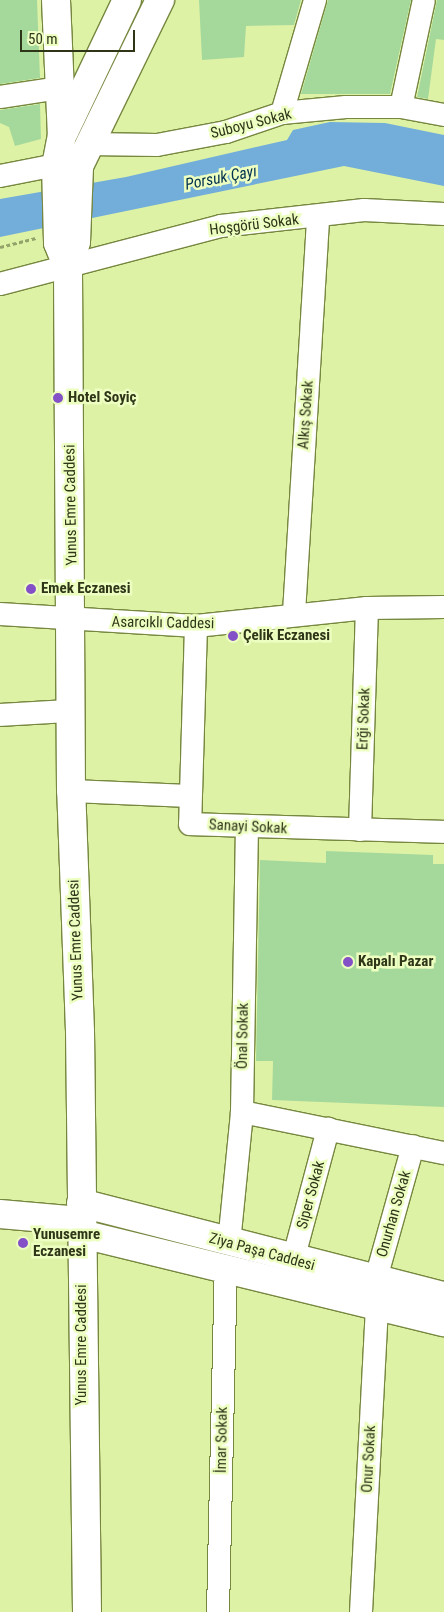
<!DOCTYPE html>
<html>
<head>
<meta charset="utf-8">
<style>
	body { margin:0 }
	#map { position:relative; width:444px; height:1612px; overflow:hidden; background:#def2a6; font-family:"Roboto Condensed",sans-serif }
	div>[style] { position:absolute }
	.water>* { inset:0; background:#72aed9 }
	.building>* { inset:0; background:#a5d99c }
	.path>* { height:2.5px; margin-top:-1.25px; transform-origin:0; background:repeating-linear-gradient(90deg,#94a36a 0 4px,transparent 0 6.5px) }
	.roads { filter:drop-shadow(1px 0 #76873f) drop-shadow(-1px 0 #76873f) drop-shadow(0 1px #76873f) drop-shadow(0 -1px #76873f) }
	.minor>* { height:22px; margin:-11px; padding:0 11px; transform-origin:11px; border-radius:11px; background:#fff }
	.major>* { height:28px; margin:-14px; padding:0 14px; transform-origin:14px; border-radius:14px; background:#fff }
	.dots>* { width:14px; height:14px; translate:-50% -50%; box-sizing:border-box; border:2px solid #edfec1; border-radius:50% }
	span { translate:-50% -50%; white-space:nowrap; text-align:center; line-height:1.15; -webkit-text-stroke:5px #edfec1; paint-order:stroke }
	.street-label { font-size:15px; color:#2f3618 }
	.poi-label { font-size:15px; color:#2f3618; font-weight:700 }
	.left { translate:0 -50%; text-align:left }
	.water-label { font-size:16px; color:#00314e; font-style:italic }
	.scale { position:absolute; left:20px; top:30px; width:115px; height:22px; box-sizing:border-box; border:2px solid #2f3618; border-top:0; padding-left:6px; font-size:15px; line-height:18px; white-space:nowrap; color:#2f3618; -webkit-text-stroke:4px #edfec1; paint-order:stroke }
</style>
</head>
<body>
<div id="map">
	<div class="water">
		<i style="clip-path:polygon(330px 122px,385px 123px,444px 135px,444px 186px,344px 166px,0 237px,0 199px,126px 177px,287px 140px,293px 130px)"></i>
	</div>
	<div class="building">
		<i style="clip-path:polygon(0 0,37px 0,40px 78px,0 84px)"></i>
		<i style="clip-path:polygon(199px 0,301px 0,294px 25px,246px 26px,244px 57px,202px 60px)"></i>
		<i style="clip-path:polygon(328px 0,411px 0,390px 94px,301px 94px)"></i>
		<i style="clip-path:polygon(437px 0,444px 0,444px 40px,436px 39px,428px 99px,417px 97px)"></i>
		<i style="clip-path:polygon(40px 104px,41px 139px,15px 146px,9px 127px,0 123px,0 110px)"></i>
		<i style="clip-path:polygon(326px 851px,433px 855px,433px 864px,444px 864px,444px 1107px,272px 1100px,273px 1061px,256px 1061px,260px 860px,326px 863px)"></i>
	</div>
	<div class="path">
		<i style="left:0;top:247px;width:38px;rotate:-14deg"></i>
	</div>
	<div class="roads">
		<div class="minor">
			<i style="left:0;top:97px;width:61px;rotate:-8.5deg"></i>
			<i style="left:401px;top:107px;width:109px;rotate:-77.9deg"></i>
			<i style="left:282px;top:113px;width:118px;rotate:-73.7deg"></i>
			<i style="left:88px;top:144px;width:69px;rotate:0.8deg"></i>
			<i style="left:157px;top:145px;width:70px;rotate:-10.7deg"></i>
			<i style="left:226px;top:132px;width:59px;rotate:-18.7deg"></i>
			<i style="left:282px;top:113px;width:64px;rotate:-5.4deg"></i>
			<i style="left:346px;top:107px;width:55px"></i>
			<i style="left:401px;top:107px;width:44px;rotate:10.5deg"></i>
			<i style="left:0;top:176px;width:57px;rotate:-11.1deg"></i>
			<i style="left:0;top:284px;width:228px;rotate:-14.7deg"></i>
			<i style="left:221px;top:226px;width:144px;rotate:-6.4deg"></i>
			<i style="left:364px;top:210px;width:80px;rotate:2.9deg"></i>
			<i style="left:294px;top:613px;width:397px;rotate:-86.5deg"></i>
			<i style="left:0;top:614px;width:196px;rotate:3.5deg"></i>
			<i style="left:196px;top:626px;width:172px;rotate:-6deg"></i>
			<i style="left:367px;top:608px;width:77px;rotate:-0.7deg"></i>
			<i style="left:196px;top:626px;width:198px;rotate:91.7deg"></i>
			<i style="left:190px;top:824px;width:254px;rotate:1.8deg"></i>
			<i style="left:0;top:715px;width:70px;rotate:-3.3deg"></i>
			<i style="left:71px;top:791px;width:119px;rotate:2.4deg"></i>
			<i style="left:360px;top:830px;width:222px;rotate:-88.2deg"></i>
			<i style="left:242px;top:1112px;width:206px;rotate:11.5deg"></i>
			<i style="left:229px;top:1243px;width:132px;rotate:-84.3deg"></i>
			<i style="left:242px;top:1112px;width:284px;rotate:-89deg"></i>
			<i style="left:293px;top:1260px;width:136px;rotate:-75deg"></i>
			<i style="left:375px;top:1282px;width:141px;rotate:-74.4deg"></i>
			<i style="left:218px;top:1612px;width:343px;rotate:-88.7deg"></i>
			<i style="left:361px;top:1612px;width:306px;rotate:-87deg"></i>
		</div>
		<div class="major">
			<i style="left:56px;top:0;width:135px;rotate:87.5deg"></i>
			<i style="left:62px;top:135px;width:31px;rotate:101deg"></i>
			<i style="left:56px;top:165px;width:78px;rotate:88.5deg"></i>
			<i style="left:58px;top:243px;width:27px;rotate:68deg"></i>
			<i style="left:64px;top:132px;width:146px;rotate:-64.5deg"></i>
			<i style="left:81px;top:1203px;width:375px;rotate:14.4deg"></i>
			<i style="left:0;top:1214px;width:80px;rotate:5deg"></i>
			<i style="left:82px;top:1234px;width:373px;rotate:13.7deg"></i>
			<i style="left:87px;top:1612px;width:581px;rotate:-90.69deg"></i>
			<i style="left:80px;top:1031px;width:240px;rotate:-92.1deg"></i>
			<i style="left:71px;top:791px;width:523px;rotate:-90.33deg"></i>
			<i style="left:68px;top:268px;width:27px;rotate:-73deg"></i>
			<i style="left:76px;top:242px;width:76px;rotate:-87.7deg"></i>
			<i style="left:79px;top:166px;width:185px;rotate:-64deg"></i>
		</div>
	</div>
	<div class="dots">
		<i style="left:58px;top:398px;background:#8450c7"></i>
		<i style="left:31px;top:589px;background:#8450c7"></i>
		<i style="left:233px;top:636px;background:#8450c7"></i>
		<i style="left:348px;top:962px;background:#8450c7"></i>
		<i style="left:23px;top:1243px;background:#8450c7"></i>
	</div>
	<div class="street-label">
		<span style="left:251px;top:124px;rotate:-14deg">Suboyu Sokak</span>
		<span style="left:254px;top:225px;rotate:-7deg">Hoşgörü Sokak</span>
		<span style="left:306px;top:415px;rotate:-86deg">Alkış Sokak</span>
		<span style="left:71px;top:505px;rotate:-91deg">Yunus Emre Caddesi</span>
		<span style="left:163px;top:623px;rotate:1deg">Asarcıklı Caddesi</span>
		<span style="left:364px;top:719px;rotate:-88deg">Erği Sokak</span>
		<span style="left:248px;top:827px;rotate:3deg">Sanayi Sokak</span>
		<span style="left:76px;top:940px;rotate:-92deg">Yunus Emre Caddesi</span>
		<span style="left:243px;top:1036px;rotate:-89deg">Önal Sokak</span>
		<span style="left:311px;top:1195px;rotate:-75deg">Siper Sokak</span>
		<span style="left:394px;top:1214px;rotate:-74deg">Onurhan Sokak</span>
		<span style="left:262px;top:1252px;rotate:15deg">Ziya Paşa Caddesi</span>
		<span style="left:82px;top:1345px;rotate:-90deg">Yunus Emre Caddesi</span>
		<span style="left:222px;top:1440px;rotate:-89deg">İmar Sokak</span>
		<span style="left:369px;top:1459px;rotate:-87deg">Onur Sokak</span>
	</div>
	<div class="poi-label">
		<span class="left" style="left:68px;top:398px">Hotel Soyiç</span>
		<span class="left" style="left:41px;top:589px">Emek Eczanesi</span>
		<span class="left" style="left:243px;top:636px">Çelik Eczanesi</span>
		<span class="left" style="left:358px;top:962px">Kapalı Pazar</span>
		<span class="left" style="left:33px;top:1243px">Yunusemre<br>Eczanesi</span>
	</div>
	<div class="water-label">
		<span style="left:221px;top:178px;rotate:-11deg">Porsuk Çayı</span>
	</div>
	<div class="scale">50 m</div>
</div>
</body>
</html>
